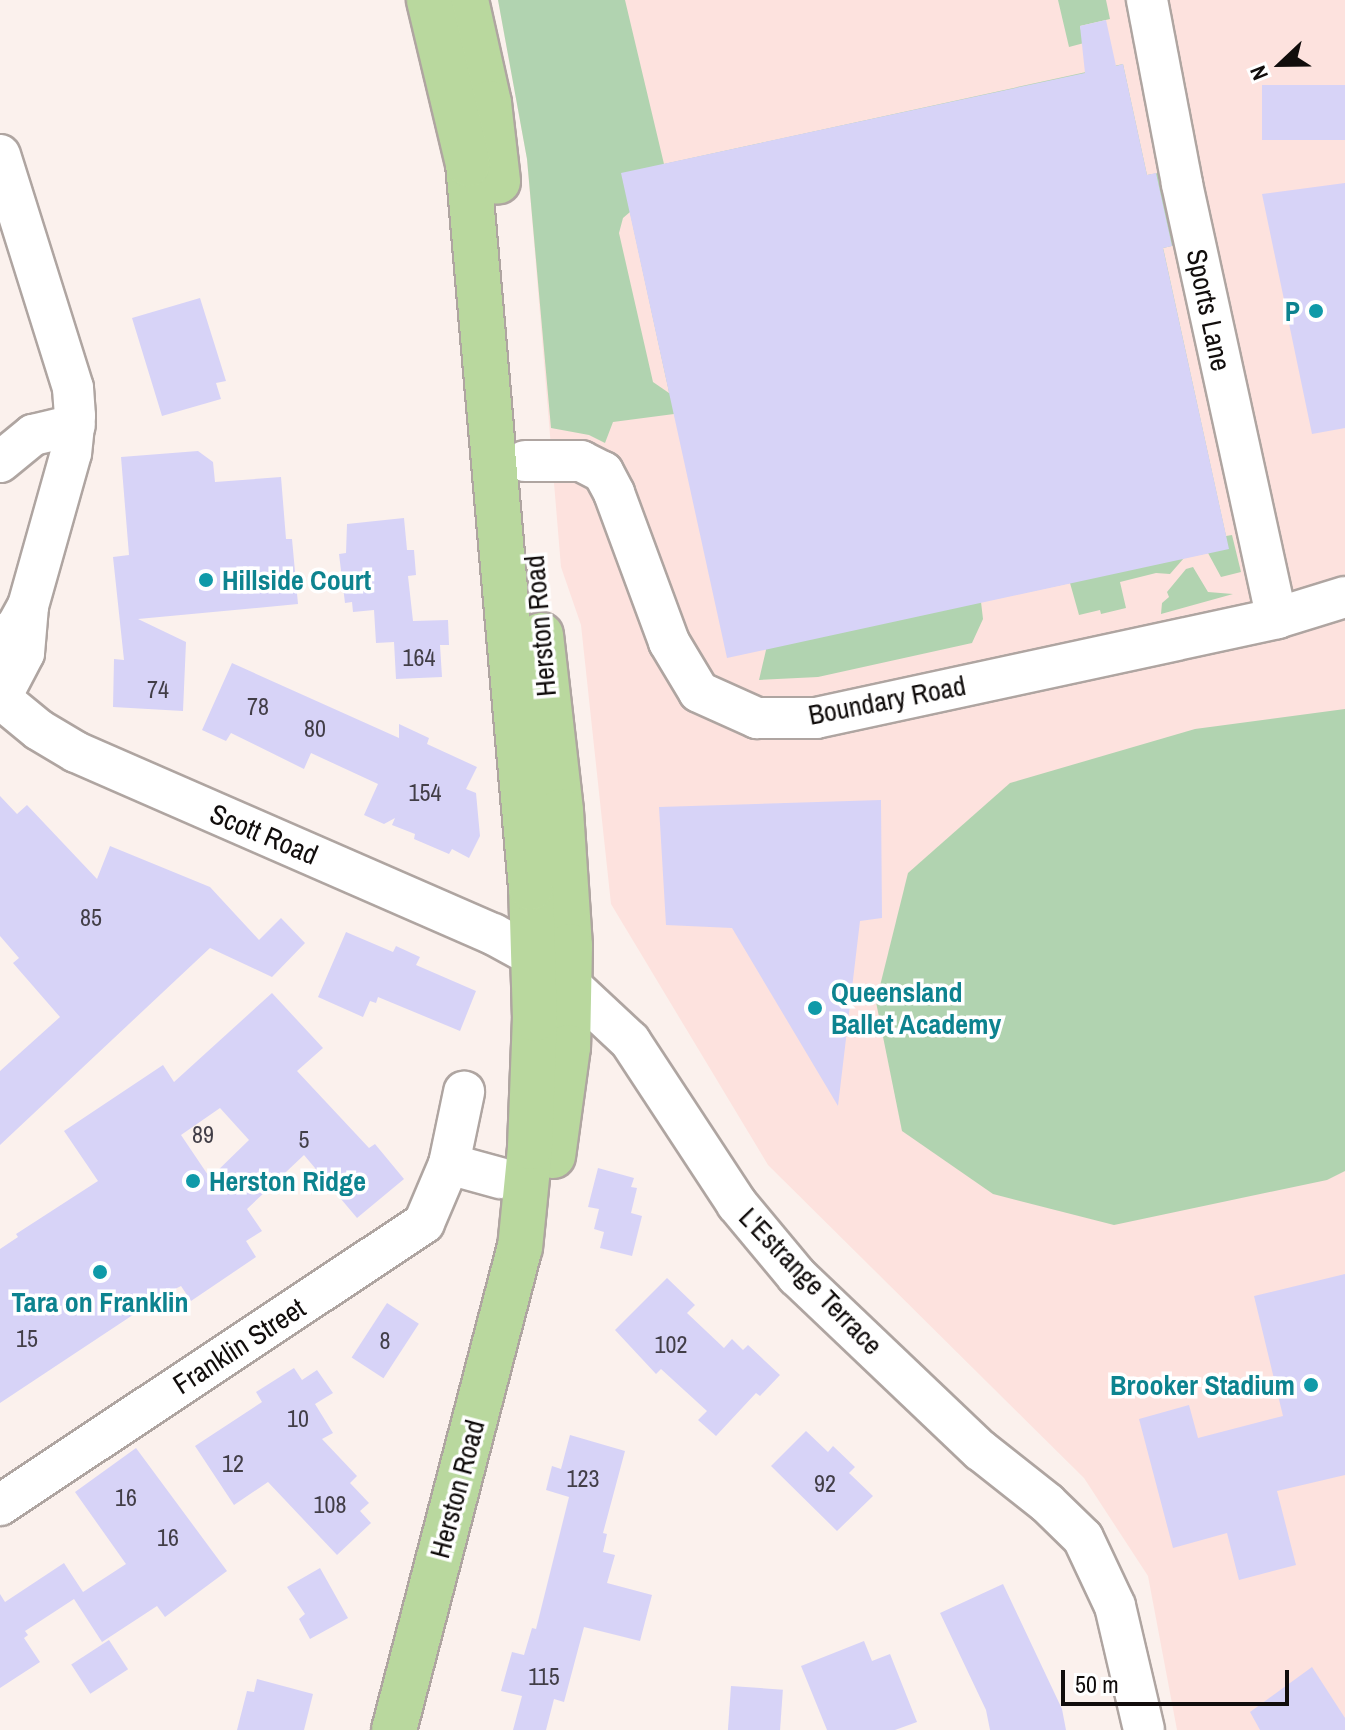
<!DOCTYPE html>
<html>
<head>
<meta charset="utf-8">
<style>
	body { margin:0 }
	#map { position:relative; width:1345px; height:1730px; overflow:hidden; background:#fbf1ed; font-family:"Archivo Narrow",sans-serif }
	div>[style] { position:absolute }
	.education>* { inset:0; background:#fde2de }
	.green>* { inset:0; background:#b1d3b0 }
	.building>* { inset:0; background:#d7d3f7; transform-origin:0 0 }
	.roads { filter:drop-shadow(2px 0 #afa5a1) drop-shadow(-2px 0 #afa5a1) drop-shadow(0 2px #afa5a1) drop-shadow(0 -2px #afa5a1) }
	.minor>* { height:40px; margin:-20px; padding:0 20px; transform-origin:20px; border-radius:20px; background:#fff }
	.major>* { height:44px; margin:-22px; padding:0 22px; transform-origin:22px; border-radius:22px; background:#b9d89e }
	.dots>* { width:22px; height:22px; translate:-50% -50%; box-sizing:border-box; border:4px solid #fff; border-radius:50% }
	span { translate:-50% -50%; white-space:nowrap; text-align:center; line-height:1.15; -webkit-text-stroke:7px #fff; paint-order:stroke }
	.number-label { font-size:24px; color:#423e47 }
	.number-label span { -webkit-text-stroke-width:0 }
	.street-label { font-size:28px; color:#110d0c }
	.culture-label { font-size:28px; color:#0d838f; font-weight:700 }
	.right { translate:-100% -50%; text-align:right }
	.left { translate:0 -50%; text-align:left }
	.north { position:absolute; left:1241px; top:24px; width:80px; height:80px; -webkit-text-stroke:6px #fff; paint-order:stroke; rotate:248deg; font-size:22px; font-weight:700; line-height:32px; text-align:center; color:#110d0c }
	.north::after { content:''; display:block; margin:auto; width:28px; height:36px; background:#110d0c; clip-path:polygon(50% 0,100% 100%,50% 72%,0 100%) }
	.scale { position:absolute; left:1061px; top:1670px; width:228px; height:36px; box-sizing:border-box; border:4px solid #110d0c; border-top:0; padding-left:10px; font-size:24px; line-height:28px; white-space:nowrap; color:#110d0c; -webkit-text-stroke:6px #fff; paint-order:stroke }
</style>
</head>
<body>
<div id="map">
	<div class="education">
		<i style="clip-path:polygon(498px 0,1345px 0,1345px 1730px,1177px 1730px,1148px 1576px,1084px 1478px,768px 1165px,611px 904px,581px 625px,561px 567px,527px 159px)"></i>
	</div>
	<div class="green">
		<i style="clip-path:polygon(evenodd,498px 0,625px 0,664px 164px,1123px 64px,1147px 175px,1164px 172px,1180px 244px,1163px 248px,1164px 252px,1226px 536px,1232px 535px,1241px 572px,1221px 577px,1208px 553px,1184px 558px,1170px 574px,1156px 573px,1120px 582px,1126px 608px,1101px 614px,1100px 610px,1079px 615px,1070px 583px,981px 602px,983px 619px,972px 643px,818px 677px,759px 680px,766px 650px,674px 414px,613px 422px,605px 443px,589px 435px,551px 428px,527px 159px,498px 0,630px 212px,669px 392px,669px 393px,653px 382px,619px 233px,623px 218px,630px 212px)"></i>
		<i style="clip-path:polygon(1058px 0,1106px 0,1110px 19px,1080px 26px,1084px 43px,1069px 47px)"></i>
		<i style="clip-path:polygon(1193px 567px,1208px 592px,1233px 594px,1161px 614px,1162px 603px,1169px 597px,1167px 592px,1186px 569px)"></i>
		<i style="clip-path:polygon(1345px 709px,1345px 1171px,1327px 1180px,1114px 1225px,993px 1194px,902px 1131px,876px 1002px,908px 873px,1010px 783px,1195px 729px)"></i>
	</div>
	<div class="building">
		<i style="clip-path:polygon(1106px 20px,1116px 66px,1123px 64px,1147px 175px,1156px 173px,1172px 246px,1163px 248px,1229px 549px,727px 658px,621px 173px,1085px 73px,1080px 26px)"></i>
		<i style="left:1345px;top:85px;width:55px;height:83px;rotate:90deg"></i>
		<i style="clip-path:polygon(1345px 183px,1345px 428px,1312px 434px,1262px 194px)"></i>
		<i style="clip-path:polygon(200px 298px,226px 381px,216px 383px,221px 399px,162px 416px,132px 318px)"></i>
		<i style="clip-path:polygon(198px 451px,213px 462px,215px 482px,281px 477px,286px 539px,292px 539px,298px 604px,138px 619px,186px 642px,183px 711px,113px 707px,114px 659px,124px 660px,113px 557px,129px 555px,121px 457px)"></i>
		<i style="clip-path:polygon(404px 518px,407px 550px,414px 550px,416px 575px,408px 576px,413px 621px,448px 620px,449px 645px,440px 645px,442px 677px,396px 679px,394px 642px,376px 643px,374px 610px,353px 612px,352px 602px,345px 603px,339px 554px,346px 553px,347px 524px)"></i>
		<i style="clip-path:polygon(232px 663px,399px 738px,399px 724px,429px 738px,427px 744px,477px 767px,466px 789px,476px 793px,480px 836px,469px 858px,452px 849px,449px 854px,414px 839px,415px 834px,392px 825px,395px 818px,384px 824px,364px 815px,378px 784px,311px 753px,304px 769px,231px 733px,226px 741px,202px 730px)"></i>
		<i style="clip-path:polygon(0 796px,17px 814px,27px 805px,97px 879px,110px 846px,210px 887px,259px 940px,281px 918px,305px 943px,272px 977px,210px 948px,0 1145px,0 1071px,60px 1017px,13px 963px,19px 958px,0 936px)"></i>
		<i style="clip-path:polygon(881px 800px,882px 918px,860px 921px,838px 1106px,732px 928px,666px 925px,659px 807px)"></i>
		<i style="clip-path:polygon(346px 932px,393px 952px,396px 946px,420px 957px,416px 965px,476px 991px,460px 1031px,378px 997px,376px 1003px,370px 1001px,363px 1017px,318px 997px)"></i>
		<i style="clip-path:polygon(evenodd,272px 993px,323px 1048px,297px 1071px,369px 1148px,375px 1144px,404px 1179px,357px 1218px,304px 1155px,247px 1209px,262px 1231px,246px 1241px,256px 1257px,191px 1301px,181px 1286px,163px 1295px,0 1403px,0 1249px,18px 1237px,16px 1234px,98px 1181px,64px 1131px,163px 1065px,174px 1082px,272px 993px,220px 1108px,249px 1140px,210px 1178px,181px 1135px,220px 1108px)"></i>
		<i style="clip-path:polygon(598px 1168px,634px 1178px,631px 1187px,637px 1188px,631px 1213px,642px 1216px,632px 1256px,600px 1248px,604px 1232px,594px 1229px,599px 1209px,588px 1207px)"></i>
		<i style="clip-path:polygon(1345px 1274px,1345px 1475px,1277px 1491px,1296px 1565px,1239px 1580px,1227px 1533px,1173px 1548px,1139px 1419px,1189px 1405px,1198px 1438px,1283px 1416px,1254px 1296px)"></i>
		<i style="clip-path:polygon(667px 1278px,695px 1305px,687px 1313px,724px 1348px,732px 1339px,743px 1350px,748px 1345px,780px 1375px,760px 1396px,756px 1393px,716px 1436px,698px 1420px,707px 1411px,661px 1369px,656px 1374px,615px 1330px)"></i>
		<i style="left:387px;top:1303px;width:38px;height:65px;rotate:33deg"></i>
		<i style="clip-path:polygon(294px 1368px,302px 1380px,317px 1370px,333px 1393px,315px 1404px,333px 1433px,322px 1439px,357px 1476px,350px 1483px,369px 1503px,360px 1511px,371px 1523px,337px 1555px,268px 1482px,234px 1505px,195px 1446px,262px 1402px,256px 1392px)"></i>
		<i style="clip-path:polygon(806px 1431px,828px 1452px,833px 1446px,855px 1467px,849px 1473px,873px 1496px,837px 1531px,771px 1466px)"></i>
		<i style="clip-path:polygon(570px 1435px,625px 1451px,603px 1533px,607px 1534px,603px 1552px,615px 1555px,607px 1583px,652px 1595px,640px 1641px,584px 1627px,564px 1702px,554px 1699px,546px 1730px,513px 1730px,522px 1696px,501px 1691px,512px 1652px,524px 1655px,532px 1628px,536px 1629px,569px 1497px,546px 1490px,552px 1466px,561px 1469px)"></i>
		<i style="clip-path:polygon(136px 1448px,227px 1571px,165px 1617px,157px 1606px,102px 1642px,74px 1599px,25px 1631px,28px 1635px,24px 1638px,40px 1662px,0 1688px,0 1594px,5px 1602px,64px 1563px,83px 1592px,126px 1564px,75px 1492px)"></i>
		<i style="clip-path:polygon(320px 1568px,348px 1618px,310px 1639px,299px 1619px,305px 1614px,287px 1587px)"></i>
		<i style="clip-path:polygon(1003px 1584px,1062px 1709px,1066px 1730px,990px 1730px,986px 1710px,940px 1613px)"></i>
		<i style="left:109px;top:1640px;width:35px;height:45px;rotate:57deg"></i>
		<i style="clip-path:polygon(864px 1641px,872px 1661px,890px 1654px,917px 1722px,895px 1730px,827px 1730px,801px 1666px)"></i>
		<i style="clip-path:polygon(1312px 1667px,1345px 1718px,1345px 1730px,1260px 1730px,1250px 1712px)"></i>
		<i style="clip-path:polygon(257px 1679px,313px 1694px,304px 1730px,237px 1730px,247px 1691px,254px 1692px)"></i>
		<i style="left:731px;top:1686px;width:52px;height:44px;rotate:4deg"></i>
	</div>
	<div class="roads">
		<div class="minor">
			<i style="left:1147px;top:0;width:187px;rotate:79.2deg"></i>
			<i style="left:1182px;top:184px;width:444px;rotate:77.7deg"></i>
			<i style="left:0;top:155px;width:244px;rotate:72.6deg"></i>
			<i style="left:73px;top:388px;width:28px;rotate:86deg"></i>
			<i style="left:75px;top:416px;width:37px;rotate:96deg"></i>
			<i style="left:71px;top:453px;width:159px;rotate:105.7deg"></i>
			<i style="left:28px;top:606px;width:23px;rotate:119deg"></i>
			<i style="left:17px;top:626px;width:23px;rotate:137deg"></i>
			<i style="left:525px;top:461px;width:56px"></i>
			<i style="left:581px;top:461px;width:25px;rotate:27deg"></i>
			<i style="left:603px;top:472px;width:24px;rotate:62deg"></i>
			<i style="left:614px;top:493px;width:159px;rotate:69.7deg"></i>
			<i style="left:669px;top:642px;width:58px;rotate:59deg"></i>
			<i style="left:699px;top:692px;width:64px;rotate:24.1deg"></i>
			<i style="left:757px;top:718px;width:59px"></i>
			<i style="left:816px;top:718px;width:472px;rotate:-12.2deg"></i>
			<i style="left:1277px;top:618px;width:71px;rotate:-17.2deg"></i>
			<i style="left:0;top:462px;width:43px;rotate:-39.3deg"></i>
			<i style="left:33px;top:435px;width:43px;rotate:-13.4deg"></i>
			<i style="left:0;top:698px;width:50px;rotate:39.4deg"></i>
			<i style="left:39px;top:730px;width:43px;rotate:30.7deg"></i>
			<i style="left:76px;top:752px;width:455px;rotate:23.6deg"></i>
			<i style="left:493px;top:934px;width:48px;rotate:28.7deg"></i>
			<i style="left:0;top:699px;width:52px;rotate:-62.4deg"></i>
			<i style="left:24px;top:653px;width:47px;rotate:-85.1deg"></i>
			<i style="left:570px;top:985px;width:82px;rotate:43deg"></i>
			<i style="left:630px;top:1041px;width:195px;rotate:56.7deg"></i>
			<i style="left:737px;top:1204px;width:94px;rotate:50.2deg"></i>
			<i style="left:797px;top:1276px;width:253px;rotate:43.6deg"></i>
			<i style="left:980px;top:1450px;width:85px;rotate:38.3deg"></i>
			<i style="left:1047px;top:1503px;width:50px;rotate:44.2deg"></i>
			<i style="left:1083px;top:1538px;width:75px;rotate:64.8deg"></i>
			<i style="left:1115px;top:1606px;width:127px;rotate:76.8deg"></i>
			<i style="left:449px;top:1164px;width:53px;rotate:15.4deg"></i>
			<i style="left:0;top:1505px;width:509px;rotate:-33.63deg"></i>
			<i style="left:424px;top:1223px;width:64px;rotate:-67deg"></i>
			<i style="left:449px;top:1164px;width:74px;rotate:-78.2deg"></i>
		</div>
		<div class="major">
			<i style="left:466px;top:0;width:106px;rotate:77.4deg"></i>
			<i style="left:489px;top:103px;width:79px;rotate:83.4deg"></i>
			<i style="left:541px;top:635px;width:177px;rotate:83.5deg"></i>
			<i style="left:561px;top:811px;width:135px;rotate:86.2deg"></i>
			<i style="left:570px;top:946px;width:101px;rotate:91.1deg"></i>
			<i style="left:568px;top:1047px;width:110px;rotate:97.8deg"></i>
			<i style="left:394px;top:1730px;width:498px;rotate:-75.4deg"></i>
			<i style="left:520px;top:1248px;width:101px;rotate:-84.3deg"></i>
			<i style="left:530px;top:1147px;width:128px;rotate:-87.8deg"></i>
			<i style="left:535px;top:1019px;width:131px;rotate:-91.7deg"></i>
			<i style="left:531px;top:888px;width:727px;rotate:-94.97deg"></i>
			<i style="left:468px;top:164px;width:169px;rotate:-103.4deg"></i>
		</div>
	</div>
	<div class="dots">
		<i style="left:1316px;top:311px;background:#0f9aa8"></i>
		<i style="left:206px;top:580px;background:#0f9aa8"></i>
		<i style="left:815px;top:1008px;background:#0f9aa8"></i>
		<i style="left:193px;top:1181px;background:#0f9aa8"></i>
		<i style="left:100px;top:1272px;background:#0f9aa8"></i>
		<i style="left:1311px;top:1385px;background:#0f9aa8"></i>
	</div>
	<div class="number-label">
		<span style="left:419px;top:658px">164</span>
		<span style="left:158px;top:690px">74</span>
		<span style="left:258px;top:707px">78</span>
		<span style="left:315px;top:729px">80</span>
		<span style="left:425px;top:793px">154</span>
		<span style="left:91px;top:918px">85</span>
		<span style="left:203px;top:1135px">89</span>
		<span style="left:304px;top:1140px">5</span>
		<span style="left:27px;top:1339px">15</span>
		<span style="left:385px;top:1341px">8</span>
		<span style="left:671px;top:1345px">102</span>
		<span style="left:298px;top:1419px">10</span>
		<span style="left:233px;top:1464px">12</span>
		<span style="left:583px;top:1479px">123</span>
		<span style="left:825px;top:1484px">92</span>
		<span style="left:126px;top:1498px">16</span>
		<span style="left:330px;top:1505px">108</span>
		<span style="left:168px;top:1538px">16</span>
		<span style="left:544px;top:1677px">115</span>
	</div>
	<div class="street-label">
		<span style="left:1209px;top:310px;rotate:78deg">Sports Lane</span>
		<span style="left:540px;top:626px;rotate:-95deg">Herston Road</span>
		<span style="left:887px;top:700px;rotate:-11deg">Boundary Road</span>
		<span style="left:264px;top:834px;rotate:23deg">Scott Road</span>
		<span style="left:811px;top:1281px;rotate:46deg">L'Estrange Terrace</span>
		<span style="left:239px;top:1346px;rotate:-33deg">Franklin Street</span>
		<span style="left:457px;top:1489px;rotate:-75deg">Herston Road</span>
	</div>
	<div class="culture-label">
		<span class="right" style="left:1300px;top:311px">P</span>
		<span class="left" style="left:222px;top:580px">Hillside Court</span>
		<span class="left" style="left:831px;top:1008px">Queensland<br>Ballet Academy</span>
		<span class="left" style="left:209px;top:1181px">Herston Ridge</span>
		<span style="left:100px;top:1302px">Tara on Franklin</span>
		<span class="right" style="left:1295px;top:1385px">Brooker Stadium</span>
	</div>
	<div class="north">N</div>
	<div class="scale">50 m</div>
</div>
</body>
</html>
